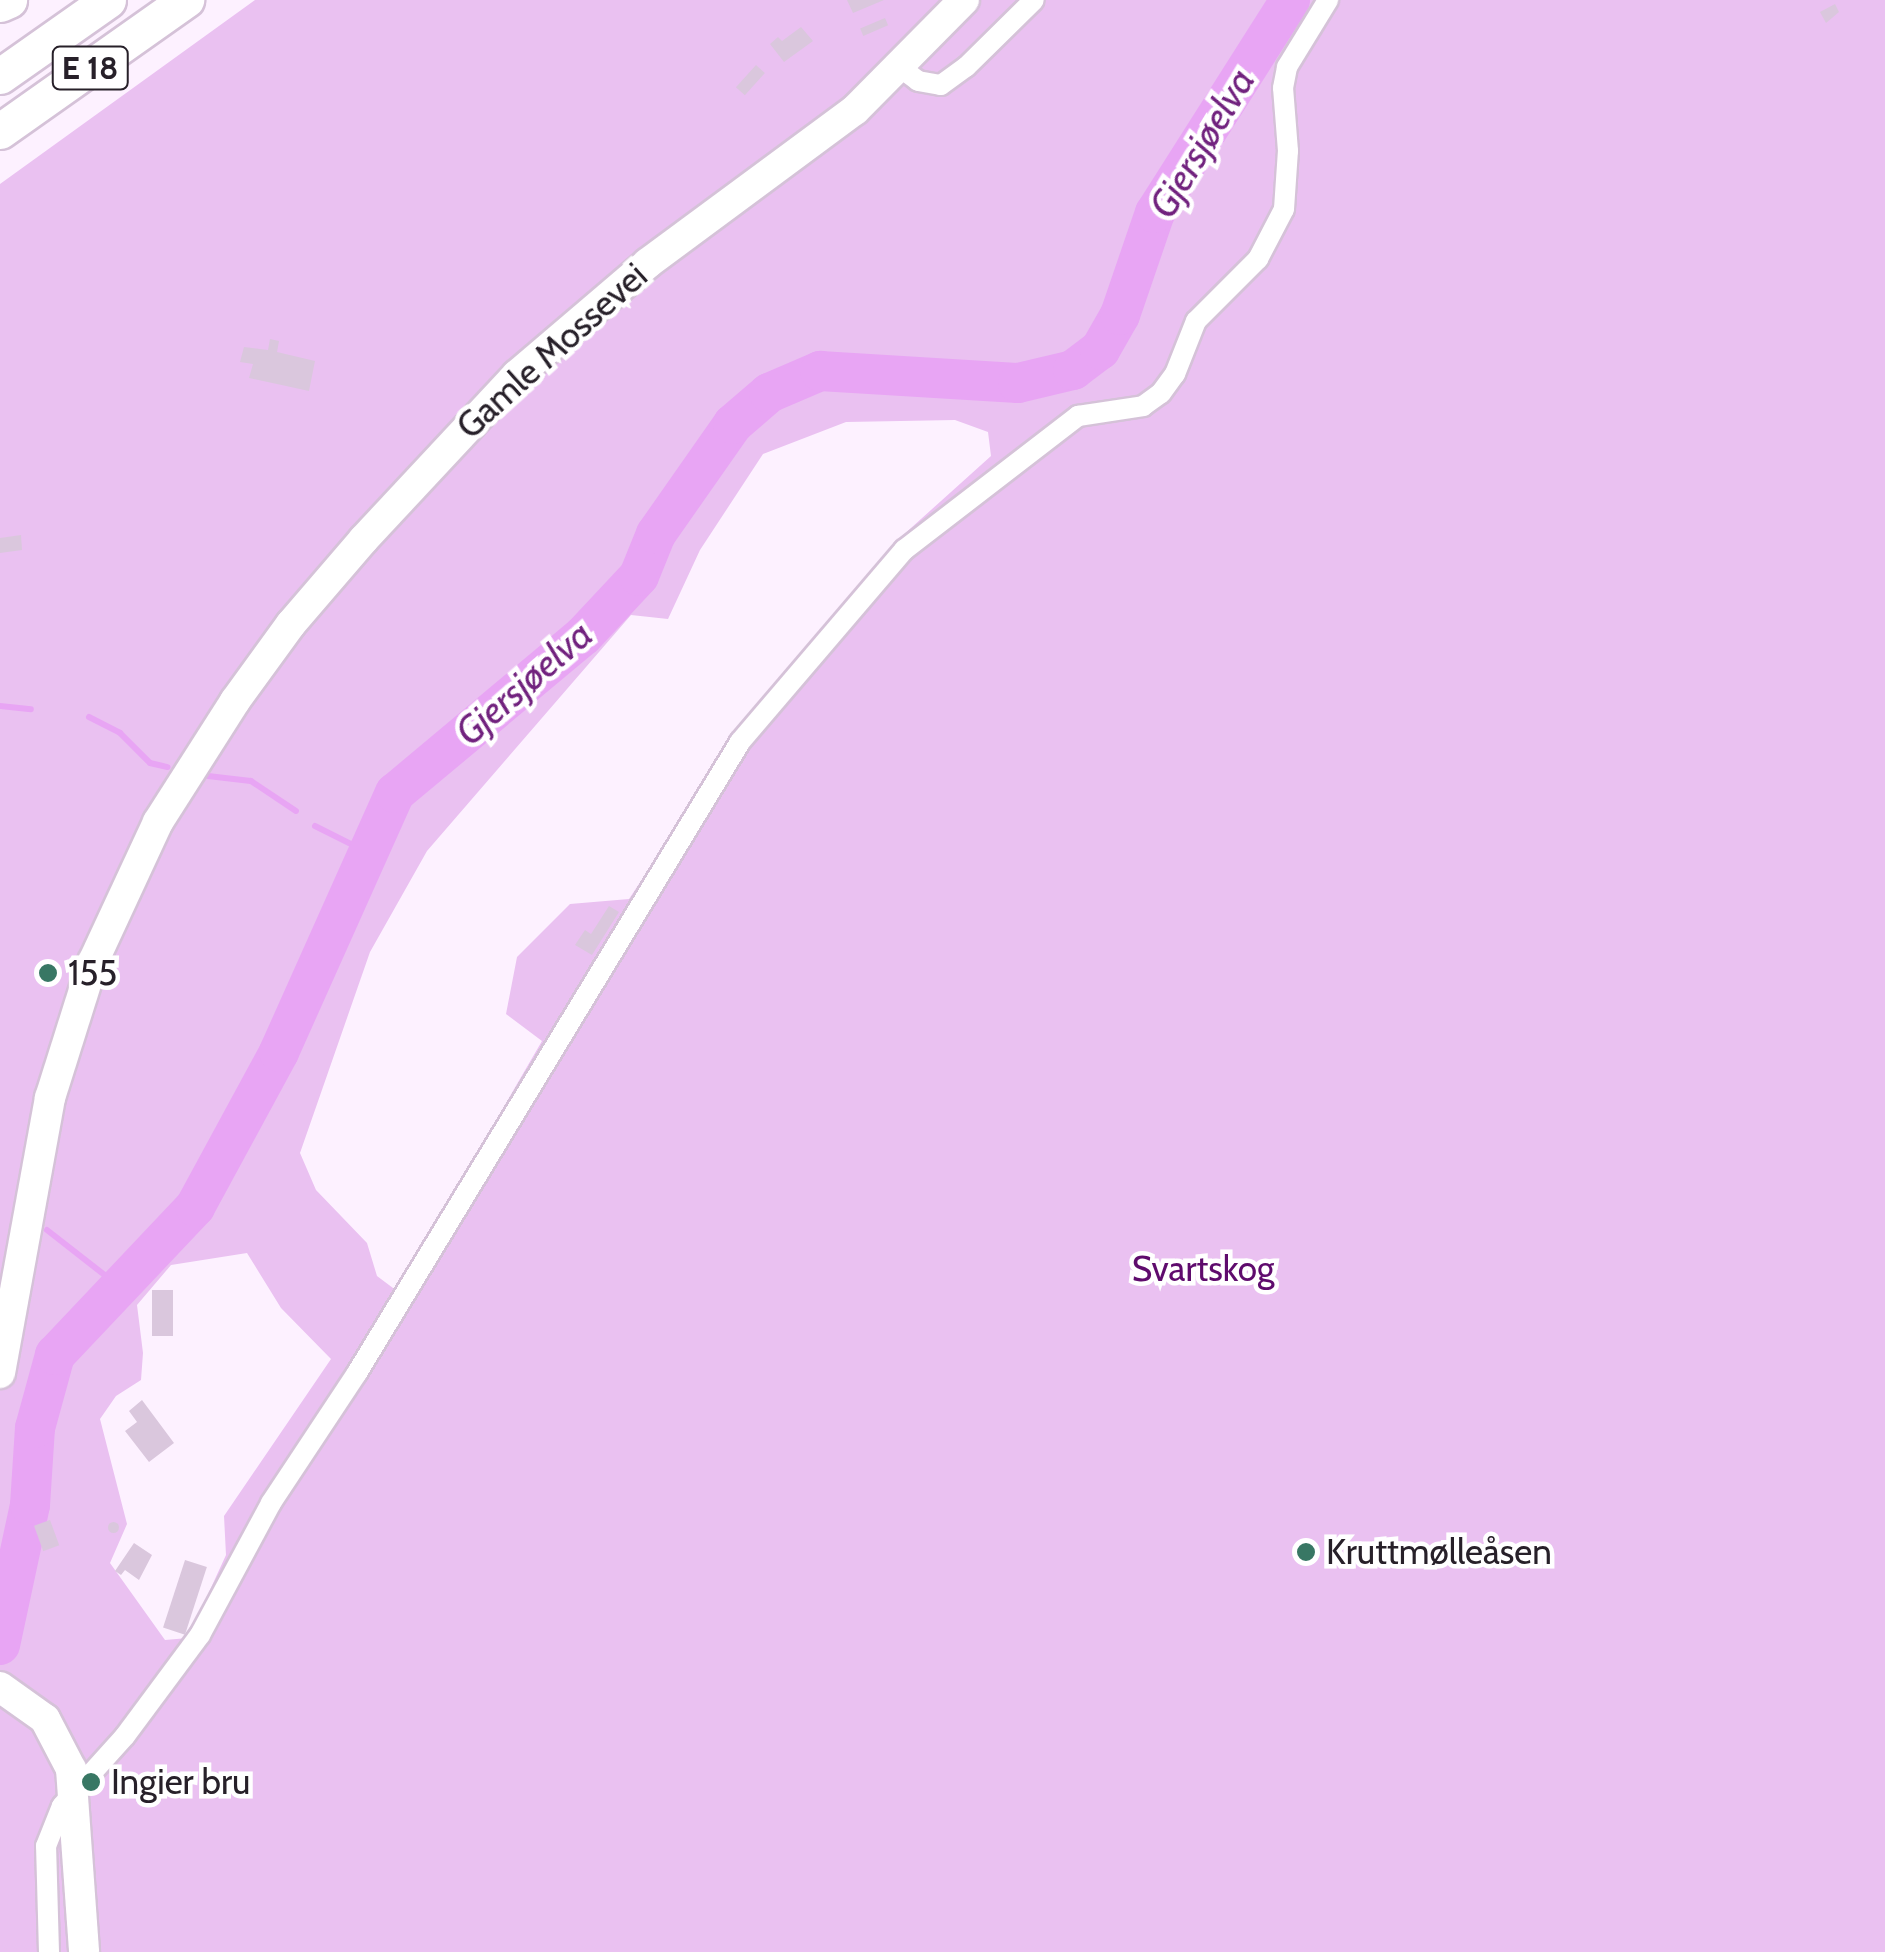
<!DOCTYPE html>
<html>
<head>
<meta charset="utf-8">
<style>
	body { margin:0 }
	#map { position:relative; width:1885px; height:1952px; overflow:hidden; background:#fdf1ff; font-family:Cabin,sans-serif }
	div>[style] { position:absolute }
	.green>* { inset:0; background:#eac1f1 }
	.stream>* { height:6px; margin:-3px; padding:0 3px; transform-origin:3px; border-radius:3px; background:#e8a5f4 }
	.river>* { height:40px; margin:-20px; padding:0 20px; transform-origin:20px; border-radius:20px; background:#e8a5f4 }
	.building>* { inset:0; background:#dac7dd; transform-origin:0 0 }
	.round { border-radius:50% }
	.roads { filter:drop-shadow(2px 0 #d5c2d8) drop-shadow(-2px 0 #d5c2d8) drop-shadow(0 2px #d5c2d8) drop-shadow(0 -2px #d5c2d8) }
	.minor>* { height:20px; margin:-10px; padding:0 10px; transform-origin:10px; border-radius:10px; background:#fff }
	.secondary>* { height:30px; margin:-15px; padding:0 15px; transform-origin:15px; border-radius:15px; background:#fff }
	.trunk>* { height:35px; margin:-17.5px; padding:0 17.5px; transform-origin:17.5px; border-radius:17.5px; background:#fff }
	.dots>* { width:28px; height:28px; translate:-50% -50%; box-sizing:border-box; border:5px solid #fff; border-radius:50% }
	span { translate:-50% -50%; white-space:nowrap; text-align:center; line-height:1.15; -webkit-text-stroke:9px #fff; paint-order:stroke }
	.shield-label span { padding:2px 8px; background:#fff; border:2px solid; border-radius:8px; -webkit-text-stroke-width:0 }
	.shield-label { font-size:32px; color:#272029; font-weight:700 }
	.street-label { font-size:35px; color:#272029 }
	.poi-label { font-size:35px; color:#272029 }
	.left { translate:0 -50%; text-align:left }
	.park-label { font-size:35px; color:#5f0b6d }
	.water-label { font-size:38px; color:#71227e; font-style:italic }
</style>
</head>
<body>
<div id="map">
	<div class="green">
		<i style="clip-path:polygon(evenodd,255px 0,1885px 0,1885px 1952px,0 1952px,0 184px,255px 0,955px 420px,988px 432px,991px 456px,901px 537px,735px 739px,629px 899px,570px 904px,517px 957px,506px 1014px,542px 1041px,397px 1291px,377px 1276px,367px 1243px,316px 1190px,300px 1153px,370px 952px,427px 851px,631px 615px,668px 619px,700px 550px,763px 454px,846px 422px,955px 420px,255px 0,247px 1253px,281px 1308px,331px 1359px,224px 1516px,226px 1555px,188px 1638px,165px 1640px,110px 1563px,127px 1524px,100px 1419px,116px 1396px,141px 1380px,143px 1353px,137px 1305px,171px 1265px,247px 1253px)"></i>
	</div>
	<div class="stream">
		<i style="left:0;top:706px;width:31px;rotate:6deg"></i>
		<i style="left:89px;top:717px;width:35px;rotate:27deg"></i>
		<i style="left:120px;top:733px;width:42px;rotate:45deg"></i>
		<i style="left:150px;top:763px;width:18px;rotate:13deg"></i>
		<i style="left:208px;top:776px;width:43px;rotate:6.6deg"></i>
		<i style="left:251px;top:781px;width:54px;rotate:33.7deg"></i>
		<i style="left:315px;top:826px;width:60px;rotate:26.6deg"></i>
		<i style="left:47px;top:1230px;width:93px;rotate:38deg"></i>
	</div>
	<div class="river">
		<i style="left:0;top:1645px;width:143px;rotate:-77.9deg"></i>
		<i style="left:30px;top:1505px;width:77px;rotate:-86.3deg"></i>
		<i style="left:35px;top:1428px;width:76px;rotate:-74.7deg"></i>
		<i style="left:55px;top:1355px;width:204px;rotate:-46.6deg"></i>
		<i style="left:195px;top:1207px;width:176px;rotate:-61.5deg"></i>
		<i style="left:279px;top:1052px;width:284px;rotate:-65.9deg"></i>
		<i style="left:395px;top:793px;width:245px;rotate:-39.9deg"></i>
		<i style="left:583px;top:636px;width:82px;rotate:-47deg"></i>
		<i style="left:639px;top:576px;width:45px;rotate:-68deg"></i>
		<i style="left:656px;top:534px;width:134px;rotate:-55deg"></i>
		<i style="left:733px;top:424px;width:48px;rotate:-40.7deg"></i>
		<i style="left:769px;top:393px;width:56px;rotate:-23.3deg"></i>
		<i style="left:820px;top:371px;width:198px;rotate:3.5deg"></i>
		<i style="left:1018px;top:383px;width:57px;rotate:-13.3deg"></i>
		<i style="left:1073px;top:370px;width:34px;rotate:-37deg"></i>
		<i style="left:1100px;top:350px;width:40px;rotate:-60.3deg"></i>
		<i style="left:1120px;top:315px;width:108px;rotate:-71.1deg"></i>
		<i style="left:1155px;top:213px;width:252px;rotate:-57.6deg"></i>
	</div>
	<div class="building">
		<i style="clip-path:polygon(847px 0,884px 0,853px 13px)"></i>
		<i style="clip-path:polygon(1835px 4px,1839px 12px,1826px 23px,1820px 12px)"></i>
		<i style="left:885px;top:18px;width:8px;height:27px;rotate:67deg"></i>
		<i style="clip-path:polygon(801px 27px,813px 41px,784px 62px,770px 44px,778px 37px,782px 41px)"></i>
		<i style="left:756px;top:65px;width:12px;height:30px;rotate:42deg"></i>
		<i style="clip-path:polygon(270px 339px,279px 341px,277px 352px,315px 361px,309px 391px,249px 378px,253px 364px,240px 362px,244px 347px,268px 350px)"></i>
		<i style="clip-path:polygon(21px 535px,22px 550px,0 553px,0 538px)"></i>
		<i style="clip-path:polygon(609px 906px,619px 912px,592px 955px,575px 945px,585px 930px,591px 934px)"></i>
		<i style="left:152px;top:1290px;width:21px;height:46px"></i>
		<i style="clip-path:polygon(142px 1400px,174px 1443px,149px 1462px,125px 1431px,137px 1422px,129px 1411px)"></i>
		<i style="left:50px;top:1520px;width:27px;height:17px;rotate:70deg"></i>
		<i class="round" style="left:107.5px;top:1521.5px;width:11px;height:11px"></i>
		<i style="clip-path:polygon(134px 1543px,152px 1555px,139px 1580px,125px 1570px,121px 1575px,115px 1571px)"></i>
		<i style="left:185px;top:1560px;width:23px;height:71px;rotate:18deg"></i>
	</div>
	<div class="roads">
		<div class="minor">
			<i style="left:901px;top:68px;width:21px;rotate:37deg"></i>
			<i style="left:918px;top:81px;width:23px;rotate:10deg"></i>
			<i style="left:941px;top:85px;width:31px;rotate:-36deg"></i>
			<i style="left:966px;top:67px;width:95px;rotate:-44.6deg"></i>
			<i style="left:49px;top:1952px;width:106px;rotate:-91.6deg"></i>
			<i style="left:46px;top:1846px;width:43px;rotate:-68.2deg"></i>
			<i style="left:62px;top:1806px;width:94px;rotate:-48deg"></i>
			<i style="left:125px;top:1736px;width:126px;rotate:-53.4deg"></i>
			<i style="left:200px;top:1635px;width:150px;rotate:-61.7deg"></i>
			<i style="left:271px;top:1503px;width:156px;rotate:-56.5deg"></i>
			<i style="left:357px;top:1373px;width:738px;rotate:-58.74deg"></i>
			<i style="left:740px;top:742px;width:253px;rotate:-49.5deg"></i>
			<i style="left:904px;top:550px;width:220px;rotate:-37.6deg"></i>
			<i style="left:1078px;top:416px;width:66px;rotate:-8.7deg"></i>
			<i style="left:1143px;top:406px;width:22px;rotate:-36deg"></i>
			<i style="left:1161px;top:393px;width:24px;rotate:-54deg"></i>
			<i style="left:1175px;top:374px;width:57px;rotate:-68.4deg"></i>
			<i style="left:1196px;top:321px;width:88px;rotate:-45deg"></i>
			<i style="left:1258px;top:259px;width:56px;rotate:-62.5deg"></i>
			<i style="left:1284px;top:209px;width:58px;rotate:-86.1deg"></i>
			<i style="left:1288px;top:151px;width:63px;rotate:-94.5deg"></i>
			<i style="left:1283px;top:88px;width:21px;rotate:-79deg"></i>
			<i style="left:1287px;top:67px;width:79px;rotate:-58.5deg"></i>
		</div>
		<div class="secondary">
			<i style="left:0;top:1373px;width:280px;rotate:-79.7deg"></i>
			<i style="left:50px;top:1098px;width:143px;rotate:-72.5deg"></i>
			<i style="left:93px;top:962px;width:154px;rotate:-65.1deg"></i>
			<i style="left:158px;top:822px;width:143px;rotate:-57.5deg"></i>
			<i style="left:235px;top:701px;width:95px;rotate:-54deg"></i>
			<i style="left:291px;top:624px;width:112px;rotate:-49.3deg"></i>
			<i style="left:364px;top:539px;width:224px;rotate:-47deg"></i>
			<i style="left:517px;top:375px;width:172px;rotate:-40.5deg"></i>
			<i style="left:648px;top:263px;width:257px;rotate:-36.5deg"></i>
			<i style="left:855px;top:110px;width:155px;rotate:-45.3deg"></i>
			<i style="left:0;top:1687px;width:55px;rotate:35.4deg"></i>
			<i style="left:45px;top:1719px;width:56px;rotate:62.5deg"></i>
			<i style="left:71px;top:1769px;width:183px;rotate:85.9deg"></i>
		</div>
		<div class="trunk">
			<i style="left:0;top:4px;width:10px;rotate:-24deg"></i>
			<i style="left:0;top:76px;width:132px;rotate:-35.1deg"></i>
			<i style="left:0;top:131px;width:228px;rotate:-35.2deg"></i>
		</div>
	</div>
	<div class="dots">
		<i style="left:48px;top:973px;background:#387764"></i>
		<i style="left:1306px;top:1552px;background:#387764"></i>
		<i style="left:91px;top:1782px;background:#387764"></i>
	</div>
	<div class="shield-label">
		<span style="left:90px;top:68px">E 18</span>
	</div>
	<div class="street-label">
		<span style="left:552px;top:351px;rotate:-42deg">Gamle Mossevei</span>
	</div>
	<div class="poi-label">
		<span class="left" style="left:68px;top:973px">155</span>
		<span class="left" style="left:1326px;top:1552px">Kruttmølleåsen</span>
		<span class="left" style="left:111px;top:1782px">Ingier bru</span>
	</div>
	<div class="park-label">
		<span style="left:1203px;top:1269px">Svartskog</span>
	</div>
	<div class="water-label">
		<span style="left:1202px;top:143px;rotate:-59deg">Gjersjøelva</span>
		<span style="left:524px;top:683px;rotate:-41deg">Gjersjøelva</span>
	</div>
</div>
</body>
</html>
